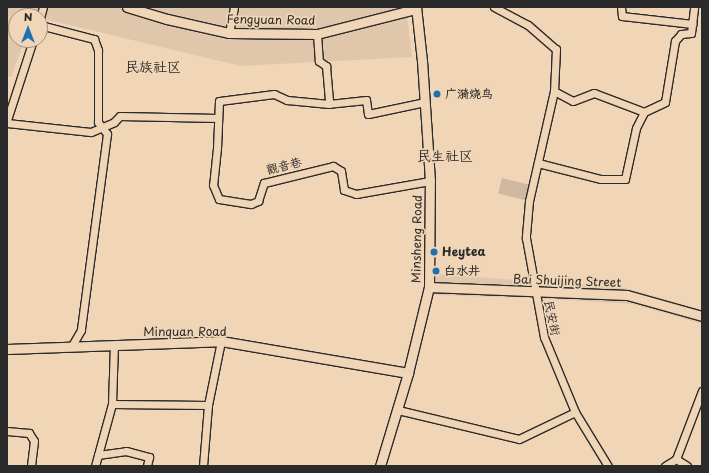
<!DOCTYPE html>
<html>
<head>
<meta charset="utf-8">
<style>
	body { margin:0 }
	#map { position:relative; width:709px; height:473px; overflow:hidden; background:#f1d5b7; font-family:"Playpen Sans","LXGW WenKai TC",sans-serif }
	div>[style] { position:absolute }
	.built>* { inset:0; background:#e0c7ab }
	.green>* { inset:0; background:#d0b9a0; transform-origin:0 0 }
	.roads { filter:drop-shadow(1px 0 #2b2b2b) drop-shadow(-1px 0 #2b2b2b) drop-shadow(0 1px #2b2b2b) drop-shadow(0 -1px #2b2b2b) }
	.minor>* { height:7px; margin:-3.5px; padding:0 3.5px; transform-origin:3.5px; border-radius:3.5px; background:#f1d5b7 }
	.tertiary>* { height:9px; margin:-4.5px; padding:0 4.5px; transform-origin:4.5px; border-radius:4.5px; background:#f1d5b7 }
	.dots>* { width:11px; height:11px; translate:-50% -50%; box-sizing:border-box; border:2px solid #f1d5b7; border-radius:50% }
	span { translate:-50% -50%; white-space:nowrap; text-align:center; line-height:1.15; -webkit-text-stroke:3.5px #f1d5b7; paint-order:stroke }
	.street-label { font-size:12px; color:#2b2b2b }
	.poi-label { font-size:12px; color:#2b2b2b; font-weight:700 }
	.left { translate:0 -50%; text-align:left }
	.quarter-label { font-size:14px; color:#2b2b2b }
	.frame { position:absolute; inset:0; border:8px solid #2b2b2b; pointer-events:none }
	.north { position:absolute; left:8px; top:8px; width:40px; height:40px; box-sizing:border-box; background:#f1d5b7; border:1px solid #a2917f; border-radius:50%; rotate:0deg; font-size:11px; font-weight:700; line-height:16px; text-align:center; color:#2b2b2b }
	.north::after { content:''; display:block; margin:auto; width:14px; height:18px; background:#1f6fb2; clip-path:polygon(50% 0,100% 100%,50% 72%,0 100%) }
</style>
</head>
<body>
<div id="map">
	<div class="built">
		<i style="clip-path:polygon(7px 7px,406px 7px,412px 57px,241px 66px,40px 18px,40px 16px,16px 16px,16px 40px,25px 40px,11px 77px,7px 76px)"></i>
		<i style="clip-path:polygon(434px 274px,626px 288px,702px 310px,702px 324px,633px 304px,530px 298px,434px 295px)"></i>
	</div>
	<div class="green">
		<i style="left:502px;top:178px;width:32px;height:16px;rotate:14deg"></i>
	</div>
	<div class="roads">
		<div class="minor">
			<i style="left:494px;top:7px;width:38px;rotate:28deg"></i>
			<i style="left:528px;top:25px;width:37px;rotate:41deg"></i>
			<i style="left:556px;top:49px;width:42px;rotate:92.7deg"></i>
			<i style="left:554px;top:91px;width:113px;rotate:102.8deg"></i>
			<i style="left:529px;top:201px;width:37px;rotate:95deg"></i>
			<i style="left:526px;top:238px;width:101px;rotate:79.7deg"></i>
			<i style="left:544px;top:337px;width:81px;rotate:67.5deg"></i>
			<i style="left:575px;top:412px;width:63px;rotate:58.6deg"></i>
			<i style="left:621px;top:7px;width:9px;rotate:84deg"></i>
			<i style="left:622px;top:16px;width:71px;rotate:6.4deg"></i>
			<i style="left:40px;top:18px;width:11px;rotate:-75deg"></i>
			<i style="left:40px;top:25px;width:56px;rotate:14.5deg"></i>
			<i style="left:94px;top:39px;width:12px;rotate:70deg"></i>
			<i style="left:98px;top:50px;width:72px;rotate:90deg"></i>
			<i style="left:98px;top:122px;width:15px;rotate:53deg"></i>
			<i style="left:107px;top:134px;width:198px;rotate:97.6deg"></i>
			<i style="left:81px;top:330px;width:20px;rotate:120deg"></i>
			<i style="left:229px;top:33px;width:26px;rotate:-79deg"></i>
			<i style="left:317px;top:34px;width:27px;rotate:86deg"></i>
			<i style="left:319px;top:61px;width:9px;rotate:36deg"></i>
			<i style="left:326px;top:66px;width:38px;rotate:85deg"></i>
			<i style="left:554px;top:91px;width:21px;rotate:28deg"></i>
			<i style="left:573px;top:101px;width:22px;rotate:-21deg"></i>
			<i style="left:594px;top:93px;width:53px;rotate:20.8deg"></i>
			<i style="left:425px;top:102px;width:58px;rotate:168.1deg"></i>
			<i style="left:368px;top:114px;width:14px;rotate:-98deg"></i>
			<i style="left:366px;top:100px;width:37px;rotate:174deg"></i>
			<i style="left:329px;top:104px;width:42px;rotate:-174.6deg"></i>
			<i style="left:287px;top:100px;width:14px;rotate:-155deg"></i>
			<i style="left:274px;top:94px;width:55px;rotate:172.7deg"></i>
			<i style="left:219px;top:101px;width:47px;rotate:92.4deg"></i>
			<i style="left:217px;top:148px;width:37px;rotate:96deg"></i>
			<i style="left:213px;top:185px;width:15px;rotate:67deg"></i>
			<i style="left:219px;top:199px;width:32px;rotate:9deg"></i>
			<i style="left:251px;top:204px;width:8px;rotate:-23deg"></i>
			<i style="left:258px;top:201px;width:19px;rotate:-72deg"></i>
			<i style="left:264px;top:183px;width:71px;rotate:-13.8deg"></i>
			<i style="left:333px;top:166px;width:9px;rotate:32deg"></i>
			<i style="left:341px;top:171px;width:19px;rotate:81deg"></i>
			<i style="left:344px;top:190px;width:13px;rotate:18deg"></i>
			<i style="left:356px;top:194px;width:75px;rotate:-10deg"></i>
			<i style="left:7px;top:120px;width:84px;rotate:-72deg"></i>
			<i style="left:7px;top:123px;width:84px;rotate:6.1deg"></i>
			<i style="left:91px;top:132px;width:25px;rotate:-23deg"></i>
			<i style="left:114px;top:122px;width:8px;rotate:-45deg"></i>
			<i style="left:120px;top:116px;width:98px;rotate:1.2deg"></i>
			<i style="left:538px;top:163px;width:65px;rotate:14.3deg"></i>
			<i style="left:601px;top:179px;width:24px"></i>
			<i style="left:625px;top:179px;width:52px;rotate:-77.8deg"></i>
			<i style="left:636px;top:128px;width:18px;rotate:-63deg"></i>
			<i style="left:644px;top:112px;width:23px;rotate:-25deg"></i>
			<i style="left:665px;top:102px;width:62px;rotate:-80.7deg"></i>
			<i style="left:675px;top:41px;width:9px;rotate:-49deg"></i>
			<i style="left:681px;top:34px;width:10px;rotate:-6deg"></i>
			<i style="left:691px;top:33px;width:26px;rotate:-83deg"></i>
			<i style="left:112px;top:404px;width:96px;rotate:0.6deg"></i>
			<i style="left:398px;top:410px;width:124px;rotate:13.5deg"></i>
			<i style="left:519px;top:439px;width:62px;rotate:-25.7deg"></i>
			<i style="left:7px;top:431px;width:22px;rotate:5deg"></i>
			<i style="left:29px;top:433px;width:9px;rotate:58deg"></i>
			<i style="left:34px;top:441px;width:25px;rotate:97deg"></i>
			<i style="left:98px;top:455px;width:28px;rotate:-8deg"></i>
			<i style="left:126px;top:451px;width:24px;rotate:15deg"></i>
			<i style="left:149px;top:457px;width:9px;rotate:103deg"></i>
			<i style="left:676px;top:459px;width:13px;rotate:32deg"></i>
			<i style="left:95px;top:466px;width:64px;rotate:-74.7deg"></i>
			<i style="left:112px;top:404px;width:59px;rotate:-88.1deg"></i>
			<i style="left:203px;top:466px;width:61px;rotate:-85.3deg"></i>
			<i style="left:208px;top:405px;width:65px;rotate:-78.5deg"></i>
			<i style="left:665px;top:466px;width:13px;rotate:-32deg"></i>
			<i style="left:676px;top:459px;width:73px;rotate:-69.1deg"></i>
		</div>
		<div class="tertiary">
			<i style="left:127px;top:7px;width:42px;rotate:16.7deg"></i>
			<i style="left:167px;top:19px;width:64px;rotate:12.7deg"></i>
			<i style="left:229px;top:33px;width:88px;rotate:0.7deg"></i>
			<i style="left:317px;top:34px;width:102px;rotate:-14.2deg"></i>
			<i style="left:429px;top:287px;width:198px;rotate:2.3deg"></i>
			<i style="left:627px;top:295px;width:78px;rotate:15.6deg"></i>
			<i style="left:7px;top:349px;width:214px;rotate:-2.1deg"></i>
			<i style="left:221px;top:341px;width:190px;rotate:9.7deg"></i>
			<i style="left:380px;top:466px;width:97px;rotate:-73.2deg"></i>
			<i style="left:408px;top:373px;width:89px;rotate:-76.3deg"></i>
			<i style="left:429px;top:287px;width:106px;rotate:-89.5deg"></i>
			<i style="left:430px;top:181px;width:120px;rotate:-93.8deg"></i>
			<i style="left:422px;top:61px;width:54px;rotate:-96.3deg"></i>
		</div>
	</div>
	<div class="dots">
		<i style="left:437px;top:94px;background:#1f6fb2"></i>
		<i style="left:434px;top:252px;background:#1f6fb2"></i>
		<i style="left:436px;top:271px;background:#1f6fb2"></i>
	</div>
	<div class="street-label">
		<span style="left:271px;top:20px;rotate:1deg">Fengyuan Road</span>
		<span style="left:284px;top:166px;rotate:-14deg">觀音巷</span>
		<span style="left:417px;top:239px;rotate:-89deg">Minsheng Road</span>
		<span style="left:567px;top:281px;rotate:2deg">Bai Shuijing Street</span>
		<span style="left:552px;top:318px;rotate:78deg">民安街</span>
		<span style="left:185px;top:332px">Minquan Road</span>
	</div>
	<div class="poi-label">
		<span class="left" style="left:445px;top:94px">广漪烧鸟</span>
		<span class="left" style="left:442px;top:252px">Heytea</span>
		<span class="left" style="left:444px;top:271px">白水井</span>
	</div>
	<div class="quarter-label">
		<span style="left:153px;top:67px">民族社区</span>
		<span style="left:445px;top:156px">民生社区</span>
	</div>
	<div class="frame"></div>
	<div class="north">N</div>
</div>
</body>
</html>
